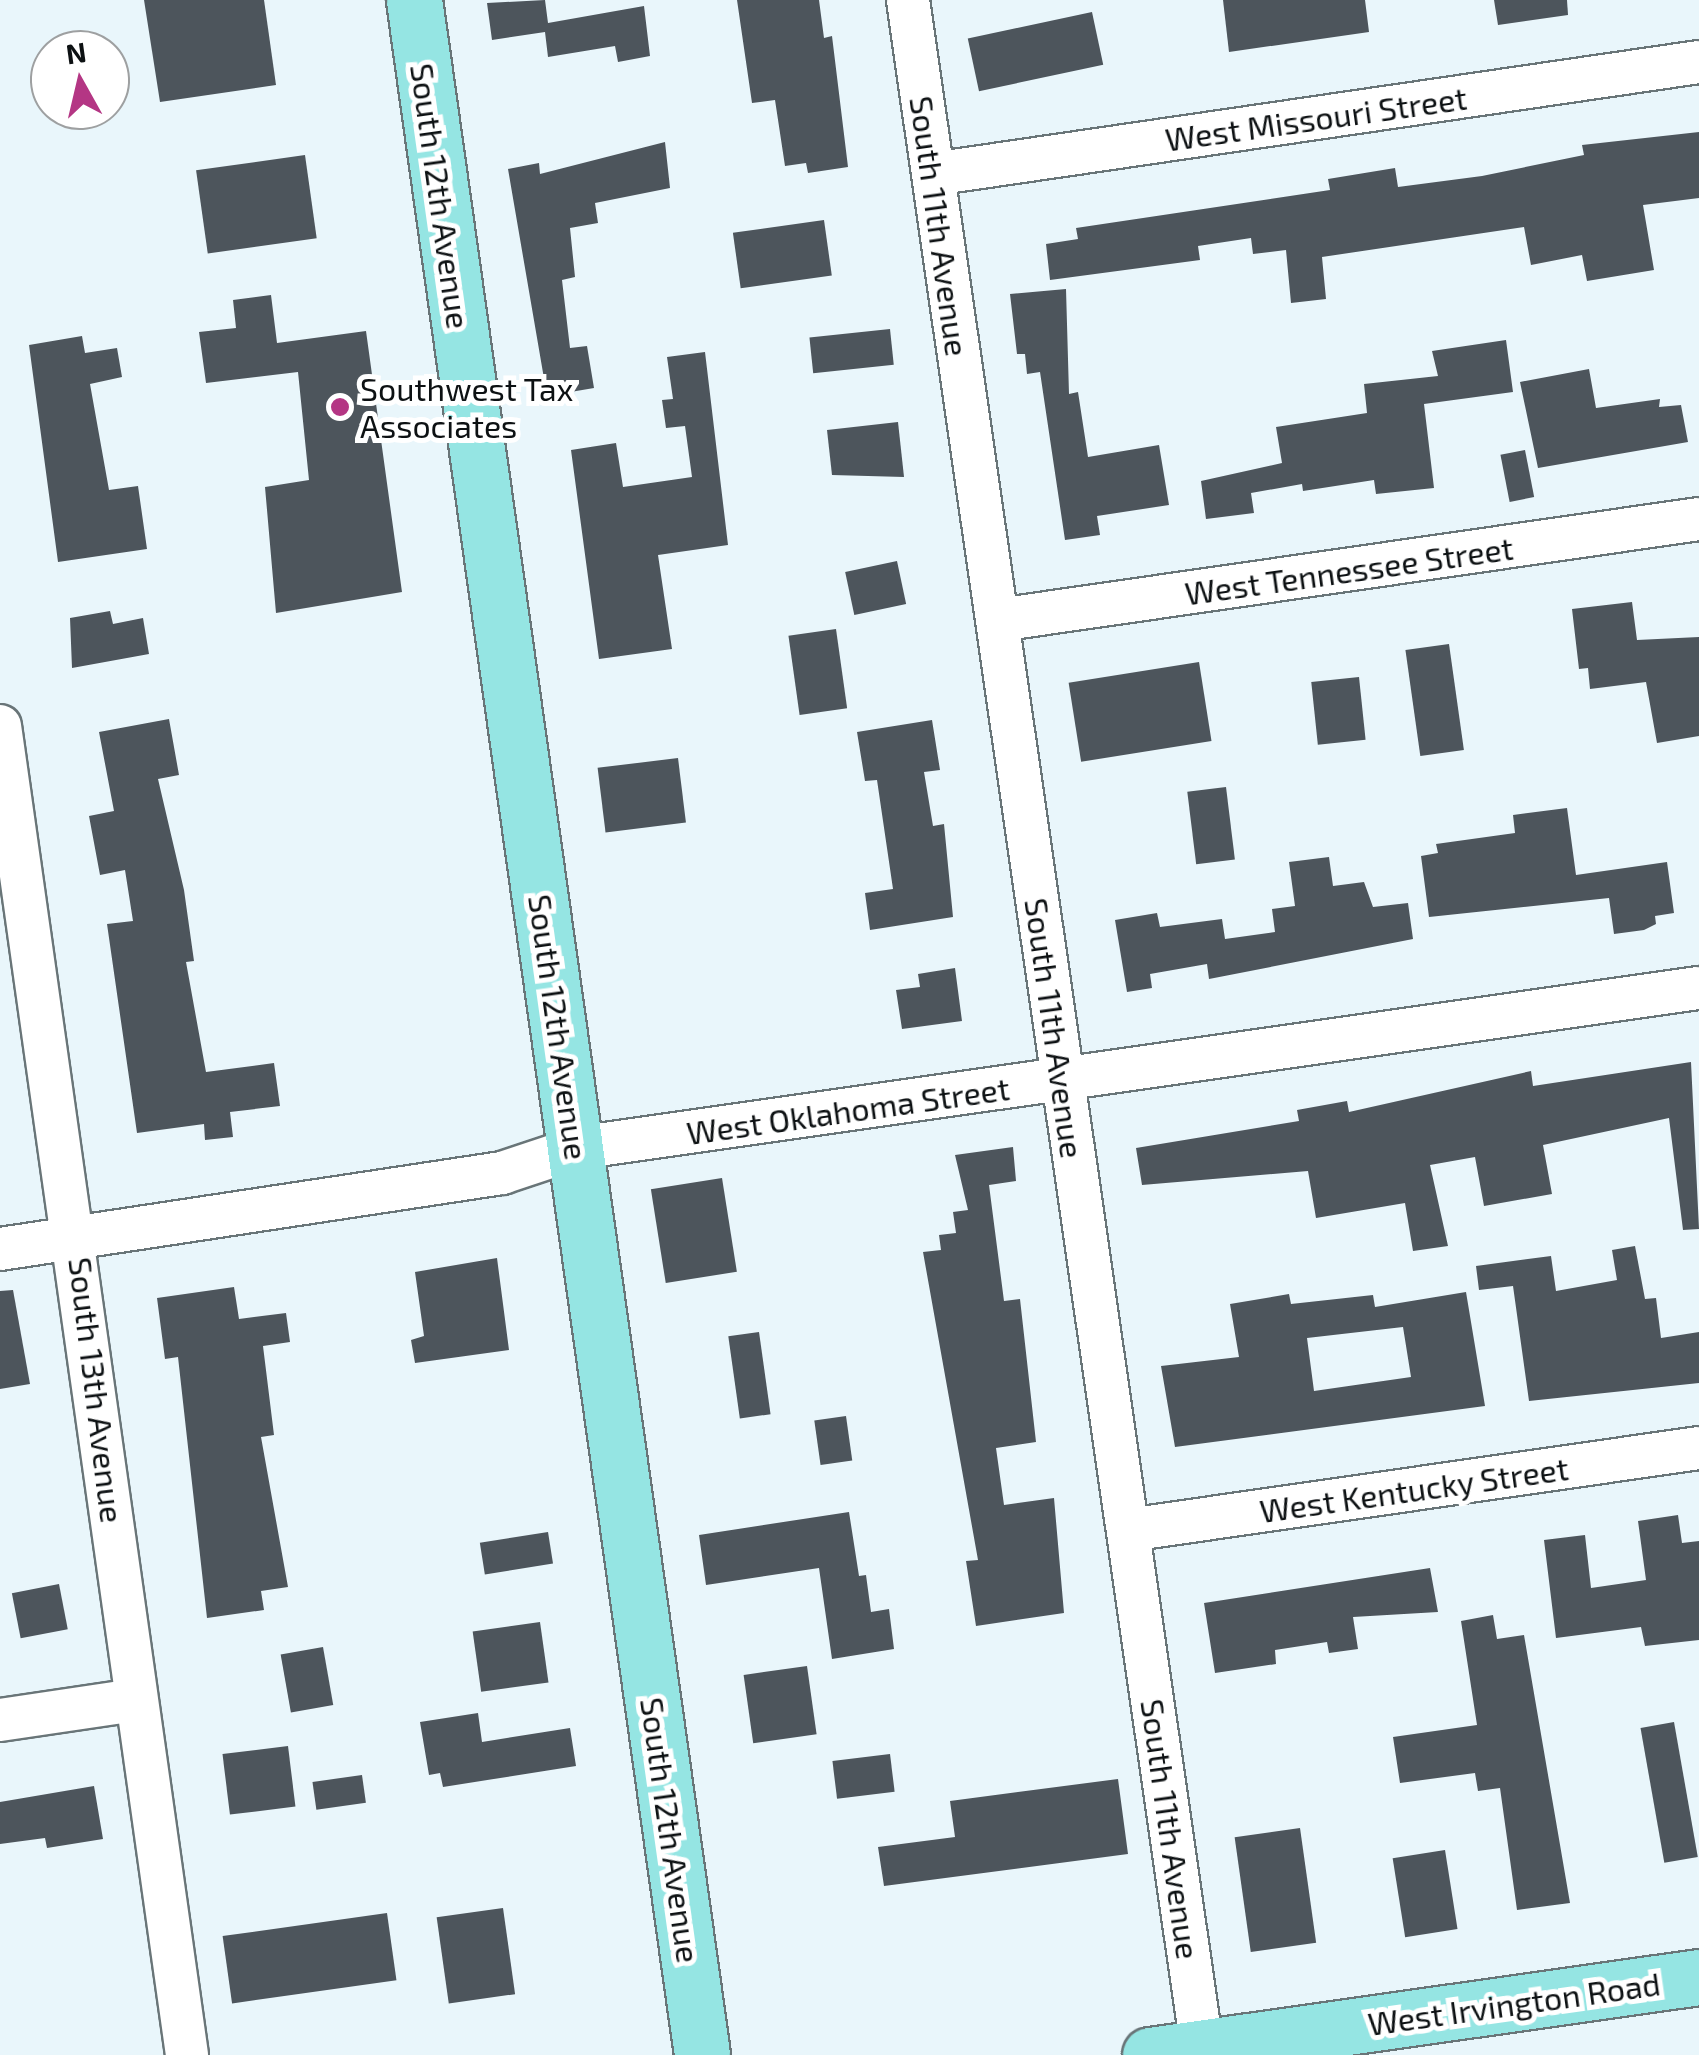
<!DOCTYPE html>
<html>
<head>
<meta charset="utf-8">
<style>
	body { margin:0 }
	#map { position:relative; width:1699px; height:2055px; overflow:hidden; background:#e9f6fb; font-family:"Exo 2",sans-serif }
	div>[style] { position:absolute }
	.building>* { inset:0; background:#4d555c; transform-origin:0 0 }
	.roads { filter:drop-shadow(2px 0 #697578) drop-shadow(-2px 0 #697578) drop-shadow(0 2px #697578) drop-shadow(0 -2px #697578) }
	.minor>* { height:42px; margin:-21px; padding:0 21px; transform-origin:21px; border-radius:21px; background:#fff }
	.major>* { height:55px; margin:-27.5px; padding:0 27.5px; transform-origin:27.5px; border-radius:27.5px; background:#95e5e3 }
	.dots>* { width:28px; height:28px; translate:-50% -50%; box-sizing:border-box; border:5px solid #fff; border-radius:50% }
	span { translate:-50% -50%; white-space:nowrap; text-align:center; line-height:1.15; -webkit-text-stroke:10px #fff; paint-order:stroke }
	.street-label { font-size:32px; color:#0d1113 }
	.poi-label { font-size:32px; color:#0d1113 }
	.left { translate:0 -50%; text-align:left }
	.north { position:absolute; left:30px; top:30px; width:100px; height:100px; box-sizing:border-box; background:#fff; border:2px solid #9ea0a1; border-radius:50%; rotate:352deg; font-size:28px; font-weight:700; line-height:40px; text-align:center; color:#0d1113 }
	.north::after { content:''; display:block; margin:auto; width:35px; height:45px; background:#b43684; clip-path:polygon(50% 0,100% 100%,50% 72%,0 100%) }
</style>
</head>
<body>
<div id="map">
	<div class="building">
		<i style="clip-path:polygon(144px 0,264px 0,276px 85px,160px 102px)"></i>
		<i style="clip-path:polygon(545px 0,548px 23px,644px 6px,650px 56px,618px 62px,615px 46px,548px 57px,545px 32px,492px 40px,487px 3px)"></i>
		<i style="clip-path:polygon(737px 0,819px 0,824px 38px,832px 36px,848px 167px,808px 173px,806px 163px,785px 166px,775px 100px,752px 103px)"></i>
		<i style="clip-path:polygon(1223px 0,1365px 0,1369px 32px,1229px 52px)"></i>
		<i style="clip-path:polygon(1494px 0,1567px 0,1568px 15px,1498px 25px)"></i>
		<i style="left:1092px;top:12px;width:54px;height:127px;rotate:78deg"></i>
		<i style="clip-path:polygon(1699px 132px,1699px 198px,1643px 205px,1654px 270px,1587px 281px,1582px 255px,1531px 265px,1524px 227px,1322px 257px,1326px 299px,1291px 303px,1286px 250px,1253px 254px,1251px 238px,1198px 246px,1200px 260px,1050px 280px,1046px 244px,1078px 239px,1076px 228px,1330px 190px,1328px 179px,1395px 168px,1398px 187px,1482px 176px,1584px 155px,1582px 145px)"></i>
		<i style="clip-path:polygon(665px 142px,670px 188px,595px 203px,598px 223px,570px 228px,575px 277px,562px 280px,570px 348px,587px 346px,594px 388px,547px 396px,508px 169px,539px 163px,540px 174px)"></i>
		<i style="left:305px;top:155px;width:84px;height:110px;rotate:82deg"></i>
		<i style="left:824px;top:220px;width:56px;height:92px;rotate:82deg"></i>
		<i style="clip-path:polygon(1066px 289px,1069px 394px,1078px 392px,1088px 457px,1159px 445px,1169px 505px,1097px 516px,1100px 535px,1065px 540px,1040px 372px,1027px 374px,1025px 354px,1017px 354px,1010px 294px)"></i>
		<i style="clip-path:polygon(271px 295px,277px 343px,366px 331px,402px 592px,276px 613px,265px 487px,309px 480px,298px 372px,206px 383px,199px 332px,236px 328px,233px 300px)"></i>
		<i style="left:890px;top:329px;width:36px;height:81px;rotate:84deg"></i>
		<i style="clip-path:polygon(82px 336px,85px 353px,117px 348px,122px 377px,90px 384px,109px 490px,138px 486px,147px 549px,58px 562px,29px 345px)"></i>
		<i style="clip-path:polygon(1506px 340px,1513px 392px,1424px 404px,1434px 488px,1376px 494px,1374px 480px,1303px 491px,1302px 484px,1251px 493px,1254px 513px,1206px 519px,1201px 481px,1282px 463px,1276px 427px,1367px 413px,1364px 384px,1438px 376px,1432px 351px)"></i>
		<i style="clip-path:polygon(705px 352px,728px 545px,658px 555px,672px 649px,599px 659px,571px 450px,616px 443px,623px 487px,692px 477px,685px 426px,666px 428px,662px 400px,673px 399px,667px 357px)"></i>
		<i style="clip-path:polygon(1589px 369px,1596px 408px,1660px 399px,1659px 407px,1681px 405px,1688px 442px,1538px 468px,1520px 382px)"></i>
		<i style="clip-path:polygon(898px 422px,904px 477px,832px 475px,827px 430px)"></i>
		<i style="left:1525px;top:450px;width:48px;height:25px;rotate:79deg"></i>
		<i style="left:897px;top:561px;width:44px;height:53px;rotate:78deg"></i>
		<i style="clip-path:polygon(1632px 602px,1637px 640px,1699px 637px,1699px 736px,1657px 743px,1646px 682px,1590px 689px,1588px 668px,1579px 669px,1572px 609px)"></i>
		<i style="clip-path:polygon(110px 611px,113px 624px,143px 618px,149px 654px,72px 668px,70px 618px)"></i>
		<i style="left:836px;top:629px;width:80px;height:48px;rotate:82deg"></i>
		<i style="left:1449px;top:644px;width:107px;height:44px;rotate:82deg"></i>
		<i style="left:1199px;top:662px;width:80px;height:132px;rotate:81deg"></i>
		<i style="left:1359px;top:677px;width:63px;height:48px;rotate:84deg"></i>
		<i style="clip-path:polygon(169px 719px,179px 775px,158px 779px,184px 890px,194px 961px,186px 962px,206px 1072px,274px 1063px,280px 1106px,230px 1112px,233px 1137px,205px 1140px,204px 1124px,137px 1133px,107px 924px,133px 921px,125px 870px,100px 875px,89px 816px,114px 811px,99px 732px)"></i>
		<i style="clip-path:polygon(932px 720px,940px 770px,924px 772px,933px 826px,944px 824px,953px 917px,870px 930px,865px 893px,893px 889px,877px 780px,865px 781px,857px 732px)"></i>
		<i style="left:678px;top:758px;width:65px;height:81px;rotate:83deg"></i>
		<i style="left:1226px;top:787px;width:73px;height:39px;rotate:83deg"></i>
		<i style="clip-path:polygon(1567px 808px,1576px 875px,1667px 862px,1674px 913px,1655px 916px,1656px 924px,1644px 930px,1614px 934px,1609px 898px,1429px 917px,1421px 856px,1438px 853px,1436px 844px,1515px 833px,1513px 815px)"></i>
		<i style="clip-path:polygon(1329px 857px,1333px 886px,1364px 882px,1373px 907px,1408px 903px,1413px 939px,1209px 979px,1207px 964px,1150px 974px,1152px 988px,1127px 992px,1115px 920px,1157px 913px,1160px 927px,1222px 919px,1225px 939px,1275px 932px,1272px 909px,1295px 906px,1289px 862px)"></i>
		<i style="clip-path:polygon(955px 968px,962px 1021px,902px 1029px,896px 990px,920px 987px,918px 974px)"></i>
		<i style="clip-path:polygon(1691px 1062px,1699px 1229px,1683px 1230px,1669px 1118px,1543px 1145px,1552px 1194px,1484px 1206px,1475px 1157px,1430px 1165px,1448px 1246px,1413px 1251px,1405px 1203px,1316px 1218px,1308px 1171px,1142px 1185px,1136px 1148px,1299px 1121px,1297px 1110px,1347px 1101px,1349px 1112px,1531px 1071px,1533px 1086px)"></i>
		<i style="clip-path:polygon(1013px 1147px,1016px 1181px,989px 1185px,1004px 1301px,1020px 1299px,1036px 1442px,996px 1448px,1004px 1505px,1054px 1498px,1064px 1613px,976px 1626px,966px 1561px,978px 1560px,923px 1252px,941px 1250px,939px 1235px,956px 1233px,953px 1212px,968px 1210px,955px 1155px)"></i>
		<i style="left:722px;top:1178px;width:95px;height:72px;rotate:81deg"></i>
		<i style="clip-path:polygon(1635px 1246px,1645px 1299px,1656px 1298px,1661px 1338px,1699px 1332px,1699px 1383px,1529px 1401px,1513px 1286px,1479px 1290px,1476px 1266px,1551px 1256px,1556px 1291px,1617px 1280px,1612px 1250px)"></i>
		<i style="clip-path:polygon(497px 1258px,509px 1350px,415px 1363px,411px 1340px,424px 1336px,415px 1272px)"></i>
		<i style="clip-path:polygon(234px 1287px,239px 1319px,286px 1313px,290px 1342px,263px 1346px,274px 1435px,261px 1437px,288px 1587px,261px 1591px,264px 1610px,207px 1618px,178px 1357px,165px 1359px,157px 1298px)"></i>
		<i style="clip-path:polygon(13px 1290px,30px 1384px,0 1389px,0 1291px)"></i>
		<i style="clip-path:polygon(evenodd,1466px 1292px,1485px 1406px,1175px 1447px,1161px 1366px,1239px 1357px,1230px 1304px,1289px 1294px,1291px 1304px,1373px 1295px,1375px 1307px,1466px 1292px,1403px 1327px,1411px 1377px,1314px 1391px,1307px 1338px,1403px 1327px)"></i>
		<i style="left:759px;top:1332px;width:83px;height:31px;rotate:82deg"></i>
		<i style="left:846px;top:1416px;width:45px;height:32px;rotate:82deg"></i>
		<i style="clip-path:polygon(849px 1512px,859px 1576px,866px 1575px,871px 1612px,889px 1609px,894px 1649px,832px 1659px,819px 1568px,706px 1585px,699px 1535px)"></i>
		<i style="clip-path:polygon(1678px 1515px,1682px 1543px,1699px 1541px,1699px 1640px,1645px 1646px,1641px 1627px,1556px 1638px,1544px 1540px,1585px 1535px,1591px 1588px,1646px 1580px,1638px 1521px)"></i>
		<i style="left:548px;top:1532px;width:32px;height:69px;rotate:81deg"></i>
		<i style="clip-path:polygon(1430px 1568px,1438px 1612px,1353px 1617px,1358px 1649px,1329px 1653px,1327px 1642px,1275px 1650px,1276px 1664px,1215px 1673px,1204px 1603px)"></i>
		<i style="left:59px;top:1584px;width:46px;height:48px;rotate:79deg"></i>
		<i style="clip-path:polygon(1493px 1615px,1497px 1639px,1524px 1635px,1570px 1903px,1517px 1910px,1500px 1788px,1478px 1791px,1475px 1773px,1400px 1783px,1393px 1737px,1477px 1725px,1461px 1621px)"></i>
		<i style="left:540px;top:1622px;width:61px;height:68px;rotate:82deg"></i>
		<i style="left:323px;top:1647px;width:59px;height:43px;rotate:80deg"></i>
		<i style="left:807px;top:1666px;width:69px;height:64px;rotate:82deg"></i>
		<i style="clip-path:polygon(478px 1713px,482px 1742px,570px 1728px,576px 1766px,443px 1787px,440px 1773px,429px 1775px,420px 1722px)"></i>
		<i style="left:1674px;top:1722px;width:137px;height:34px;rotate:80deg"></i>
		<i style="left:288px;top:1746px;width:61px;height:66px;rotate:83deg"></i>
		<i style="left:890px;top:1754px;width:38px;height:58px;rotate:83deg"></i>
		<i style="left:362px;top:1775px;width:28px;height:50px;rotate:82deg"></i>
		<i style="clip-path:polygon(1118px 1779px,1128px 1854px,884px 1886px,878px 1847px,955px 1837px,950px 1801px)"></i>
		<i style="clip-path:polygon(94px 1786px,103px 1839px,47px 1848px,45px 1838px,0 1844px,0 1802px)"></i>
		<i style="left:1300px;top:1828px;width:116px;height:66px;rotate:82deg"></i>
		<i style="left:1445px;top:1850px;width:80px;height:53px;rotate:81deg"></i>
		<i style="left:503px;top:1908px;width:87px;height:67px;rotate:82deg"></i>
		<i style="left:387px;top:1913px;width:68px;height:166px;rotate:82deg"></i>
	</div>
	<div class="roads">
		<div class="minor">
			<i style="left:908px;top:0;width:2076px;rotate:81.83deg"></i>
			<i style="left:933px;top:174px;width:774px;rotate:-8.32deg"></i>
			<i style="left:998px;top:620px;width:708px;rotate:-8.2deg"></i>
			<i style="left:0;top:726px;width:1342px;rotate:81.99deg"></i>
			<i style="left:0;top:1249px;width:508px;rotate:-8.61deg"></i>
			<i style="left:502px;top:1173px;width:79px;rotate:-18.4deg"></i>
			<i style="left:577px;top:1148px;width:1133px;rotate:-8.12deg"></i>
			<i style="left:1128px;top:1530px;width:577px;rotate:-8.17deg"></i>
			<i style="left:0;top:1720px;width:136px;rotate:-8.4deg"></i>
		</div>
		<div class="major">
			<i style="left:414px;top:0;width:2075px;rotate:82.02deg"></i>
			<i style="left:1150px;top:2055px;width:555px;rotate:-8.09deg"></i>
		</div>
	</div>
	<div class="dots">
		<i style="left:340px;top:407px;background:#b43684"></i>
	</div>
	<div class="street-label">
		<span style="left:1316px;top:118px;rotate:-8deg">West Missouri Street</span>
		<span style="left:441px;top:196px;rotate:82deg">South 12th Avenue</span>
		<span style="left:940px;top:226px;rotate:82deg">South 11th Avenue</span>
		<span style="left:1349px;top:570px;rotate:-8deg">West Tennessee Street</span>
		<span style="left:559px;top:1027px;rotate:82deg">South 12th Avenue</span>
		<span style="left:1055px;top:1028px;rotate:82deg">South 11th Avenue</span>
		<span style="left:848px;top:1110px;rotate:-8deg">West Oklahoma Street</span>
		<span style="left:97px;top:1390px;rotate:83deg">South 13th Avenue</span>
		<span style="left:1414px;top:1489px;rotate:-8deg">West Kentucky Street</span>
		<span style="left:1171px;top:1829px;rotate:82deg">South 11th Avenue</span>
		<span style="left:671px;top:1830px;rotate:82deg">South 12th Avenue</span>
		<span style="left:1514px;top:2003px;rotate:-8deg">West Irvington Road</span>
	</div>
	<div class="poi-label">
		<span class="left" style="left:360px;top:407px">Southwest Tax<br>Associates</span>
	</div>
	<div class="north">N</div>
</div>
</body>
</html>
